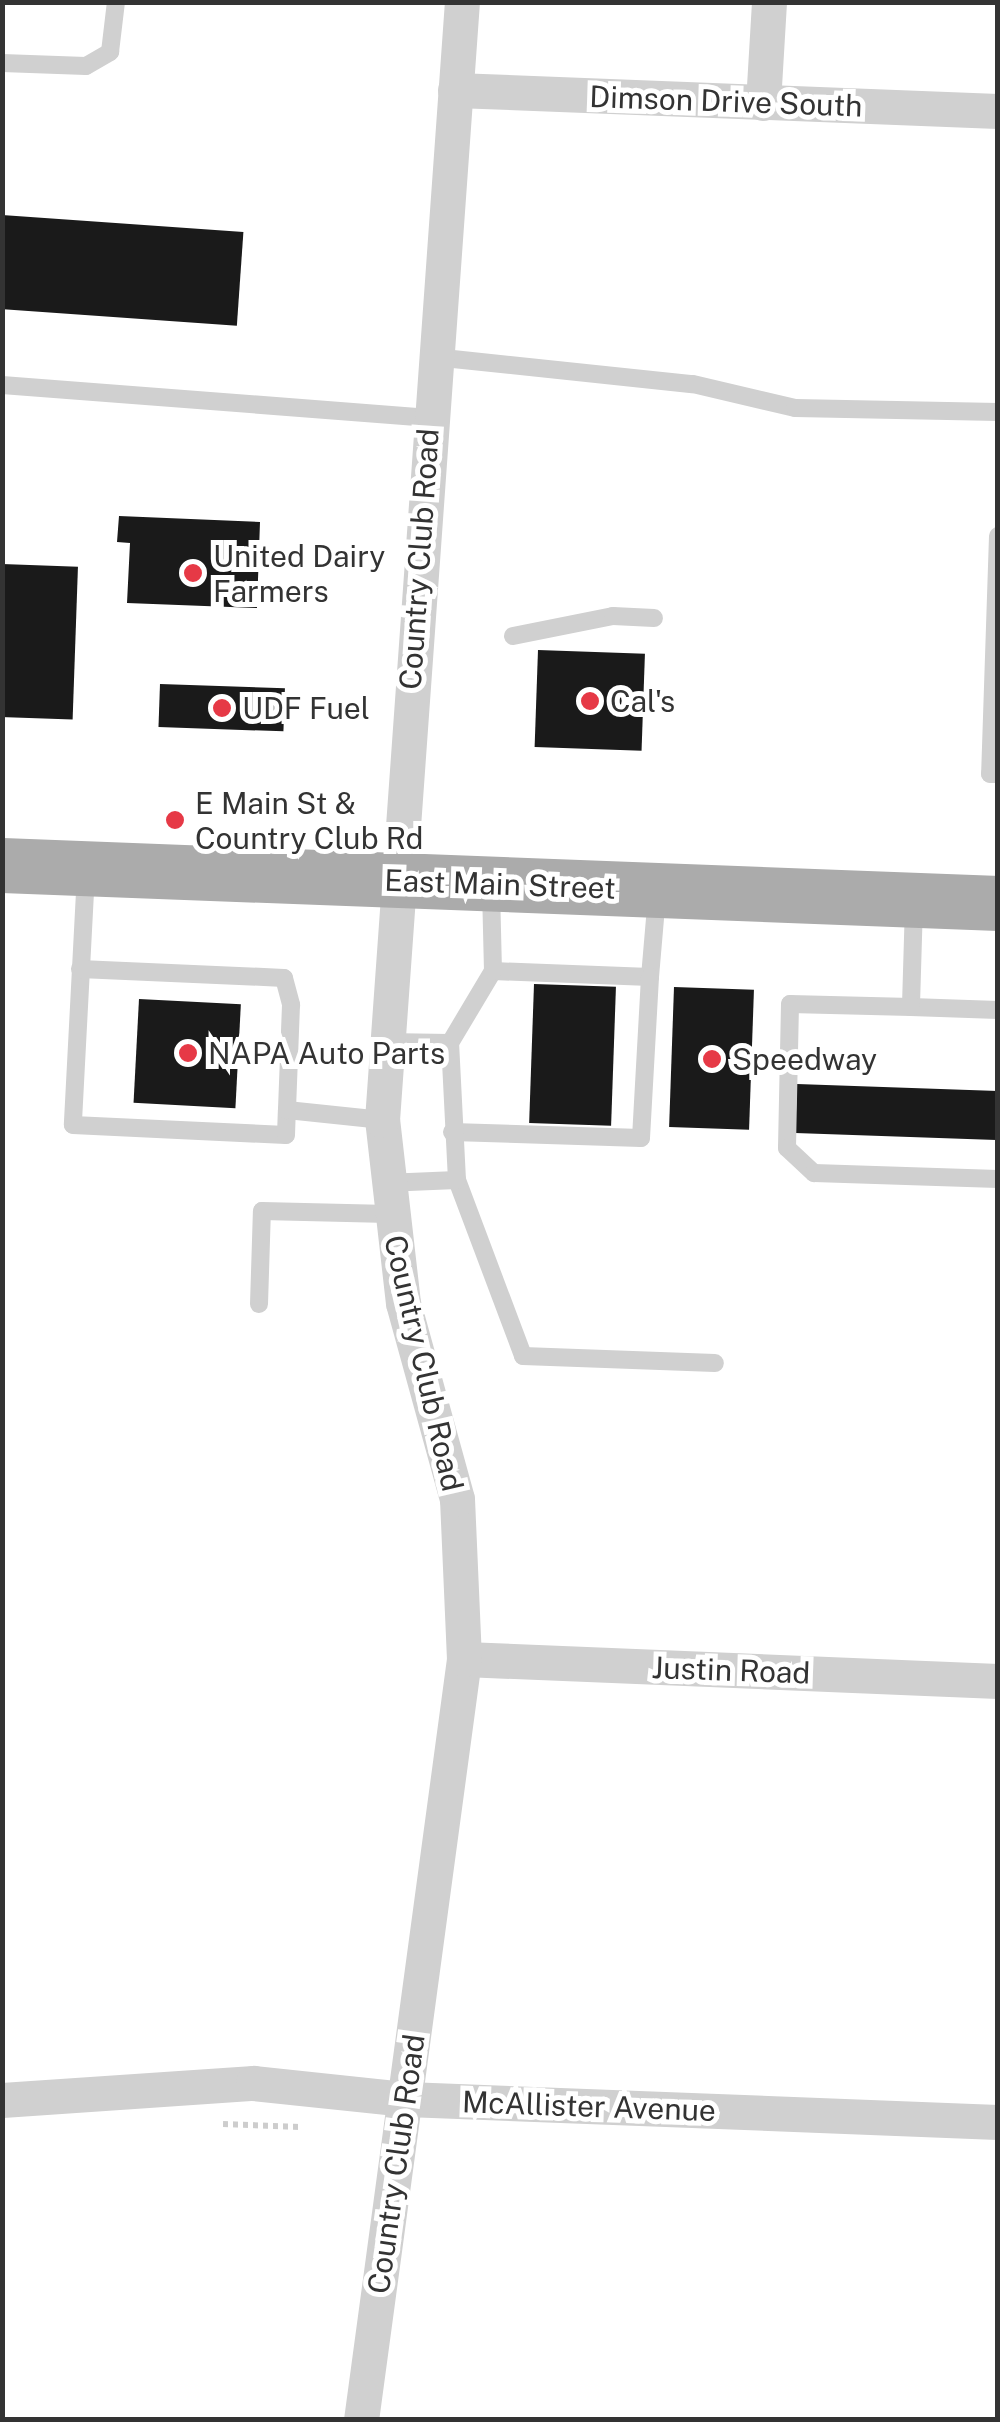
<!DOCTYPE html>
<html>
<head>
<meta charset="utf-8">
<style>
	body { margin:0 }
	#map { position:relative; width:1000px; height:2422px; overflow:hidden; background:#fff; font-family:"Public Sans",sans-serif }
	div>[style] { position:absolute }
	.building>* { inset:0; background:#1a1a1a; transform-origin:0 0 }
	.path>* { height:6px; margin-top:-3px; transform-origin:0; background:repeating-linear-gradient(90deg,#cdcdcd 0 5px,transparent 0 10px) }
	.service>* { height:18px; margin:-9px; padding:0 9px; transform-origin:9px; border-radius:9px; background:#d0d0d0 }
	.minor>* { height:35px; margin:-17.5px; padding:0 17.5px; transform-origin:17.5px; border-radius:17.5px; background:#d0d0d0 }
	.primary>* { height:55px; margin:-27.5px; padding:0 27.5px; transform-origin:27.5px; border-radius:27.5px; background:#ababab }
	.dots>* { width:28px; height:28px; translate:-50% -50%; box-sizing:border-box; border:5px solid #fff; border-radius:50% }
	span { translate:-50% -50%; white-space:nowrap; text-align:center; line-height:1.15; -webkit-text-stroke:10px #fff; paint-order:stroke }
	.street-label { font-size:30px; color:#333 }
	.poi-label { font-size:30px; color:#333 }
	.left { translate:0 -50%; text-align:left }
	.frame { position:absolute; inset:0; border:5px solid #333; pointer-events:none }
</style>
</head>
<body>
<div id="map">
	<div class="building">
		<i style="left:2px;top:215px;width:242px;height:94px;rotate:4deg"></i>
		<i style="clip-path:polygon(119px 516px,260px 522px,257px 608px,127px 603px,130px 543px,117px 542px)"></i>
		<i style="left:2px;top:564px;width:76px;height:153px;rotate:2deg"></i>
		<i style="left:538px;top:650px;width:107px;height:97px;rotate:2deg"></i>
		<i style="left:160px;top:684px;width:125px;height:43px;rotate:2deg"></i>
		<i style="left:534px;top:984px;width:82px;height:139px;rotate:2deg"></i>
		<i style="left:674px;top:987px;width:80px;height:140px;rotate:2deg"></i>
		<i style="left:139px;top:999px;width:102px;height:104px;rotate:3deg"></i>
		<i style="left:797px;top:1084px;width:201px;height:49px;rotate:2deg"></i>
	</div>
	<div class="path">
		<i style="left:223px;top:2124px;width:77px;rotate:2.2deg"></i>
	</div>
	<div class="service">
		<i style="left:2px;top:63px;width:84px;rotate:2deg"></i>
		<i style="left:86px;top:66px;width:28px;rotate:-30deg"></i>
		<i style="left:110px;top:52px;width:50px;rotate:-83.2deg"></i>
		<i style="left:434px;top:357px;width:260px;rotate:6deg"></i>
		<i style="left:693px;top:384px;width:105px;rotate:13.2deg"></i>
		<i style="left:795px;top:408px;width:203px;rotate:1.1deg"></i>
		<i style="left:2px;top:385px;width:429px;rotate:4.4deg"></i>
		<i style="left:998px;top:536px;width:238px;rotate:91.9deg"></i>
		<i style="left:990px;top:774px;width:8px"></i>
		<i style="left:513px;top:636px;width:102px;rotate:-11.3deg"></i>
		<i style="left:613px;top:616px;width:41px;rotate:2.8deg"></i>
		<i style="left:86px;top:873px;width:252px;rotate:93deg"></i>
		<i style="left:73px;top:1125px;width:213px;rotate:2.7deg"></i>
		<i style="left:286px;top:1135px;width:25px;rotate:-88deg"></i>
		<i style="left:287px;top:1110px;width:96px;rotate:6deg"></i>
		<i style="left:914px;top:904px;width:103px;rotate:91.7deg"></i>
		<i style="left:911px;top:1007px;width:87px;rotate:2deg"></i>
		<i style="left:80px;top:969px;width:204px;rotate:2.5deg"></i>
		<i style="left:284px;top:978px;width:28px;rotate:75deg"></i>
		<i style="left:291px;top:1005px;width:105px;rotate:92.2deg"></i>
		<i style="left:493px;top:971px;width:157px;rotate:2.2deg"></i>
		<i style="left:650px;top:977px;width:82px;rotate:-85.1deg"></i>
		<i style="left:911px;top:1007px;width:121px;rotate:-178.6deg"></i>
		<i style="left:790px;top:1004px;width:144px;rotate:91.2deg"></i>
		<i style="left:787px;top:1148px;width:37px;rotate:43deg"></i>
		<i style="left:814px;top:1173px;width:184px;rotate:1.9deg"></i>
		<i style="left:385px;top:1042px;width:65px;rotate:0.9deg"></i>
		<i style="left:452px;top:1132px;width:189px;rotate:1.8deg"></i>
		<i style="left:641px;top:1138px;width:161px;rotate:-86.8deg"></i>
		<i style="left:457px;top:1180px;width:188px;rotate:69.4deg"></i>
		<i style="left:523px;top:1356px;width:192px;rotate:2.1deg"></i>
		<i style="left:385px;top:1183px;width:72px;rotate:-2.4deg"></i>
		<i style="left:457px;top:1180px;width:137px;rotate:-92.9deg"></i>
		<i style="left:450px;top:1043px;width:84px;rotate:-59.2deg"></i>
		<i style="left:493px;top:971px;width:80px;rotate:-91.4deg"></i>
		<i style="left:259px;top:1304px;width:93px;rotate:-88.2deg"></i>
		<i style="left:262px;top:1211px;width:127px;rotate:1.4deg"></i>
	</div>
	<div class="minor">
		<i style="left:455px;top:90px;width:543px;rotate:2.21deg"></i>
		<i style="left:763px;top:103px;width:101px;rotate:-86.6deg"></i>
		<i style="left:464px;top:1659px;width:534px;rotate:2.36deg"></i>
		<i style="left:2px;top:2100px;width:252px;rotate:-3.9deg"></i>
		<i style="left:253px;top:2083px;width:154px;rotate:6deg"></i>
		<i style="left:406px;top:2099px;width:592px;rotate:2.22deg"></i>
		<i style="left:361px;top:2420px;width:768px;rotate:-82.29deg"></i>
		<i style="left:464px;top:1659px;width:160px;rotate:-92.5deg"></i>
		<i style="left:457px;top:1499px;width:203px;rotate:-105.4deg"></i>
		<i style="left:403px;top:1303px;width:184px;rotate:-96.5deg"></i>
		<i style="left:382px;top:1120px;width:1121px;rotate:-85.91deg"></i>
	</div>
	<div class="primary">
		<i style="left:2px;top:865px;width:997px;rotate:2.18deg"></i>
	</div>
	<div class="dots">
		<i style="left:193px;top:573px;background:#e63946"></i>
		<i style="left:590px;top:701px;background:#e63946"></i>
		<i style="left:222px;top:708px;background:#e63946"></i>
		<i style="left:175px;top:820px;background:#e63946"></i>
		<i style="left:188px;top:1053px;background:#e63946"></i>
		<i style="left:712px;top:1059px;background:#e63946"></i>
	</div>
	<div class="street-label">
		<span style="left:726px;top:101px;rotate:2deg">Dimson Drive South</span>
		<span style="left:419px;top:559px;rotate:-86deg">Country Club Road</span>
		<span style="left:500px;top:884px;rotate:2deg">East Main Street</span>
		<span style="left:424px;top:1363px;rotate:77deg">Country Club Road</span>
		<span style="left:731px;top:1670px;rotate:2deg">Justin Road</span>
		<span style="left:589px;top:2106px;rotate:2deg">McAllister Avenue</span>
		<span style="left:396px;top:2164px;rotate:-82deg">Country Club Road</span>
	</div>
	<div class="poi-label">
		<span class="left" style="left:213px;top:573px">United Dairy<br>Farmers</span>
		<span class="left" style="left:610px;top:701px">Cal's</span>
		<span class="left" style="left:242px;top:708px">UDF Fuel</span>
		<span class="left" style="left:195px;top:820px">E Main St &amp;<br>Country Club Rd</span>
		<span class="left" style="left:208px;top:1053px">NAPA Auto Parts</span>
		<span class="left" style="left:732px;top:1059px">Speedway</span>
	</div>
	<div class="frame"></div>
</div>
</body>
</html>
